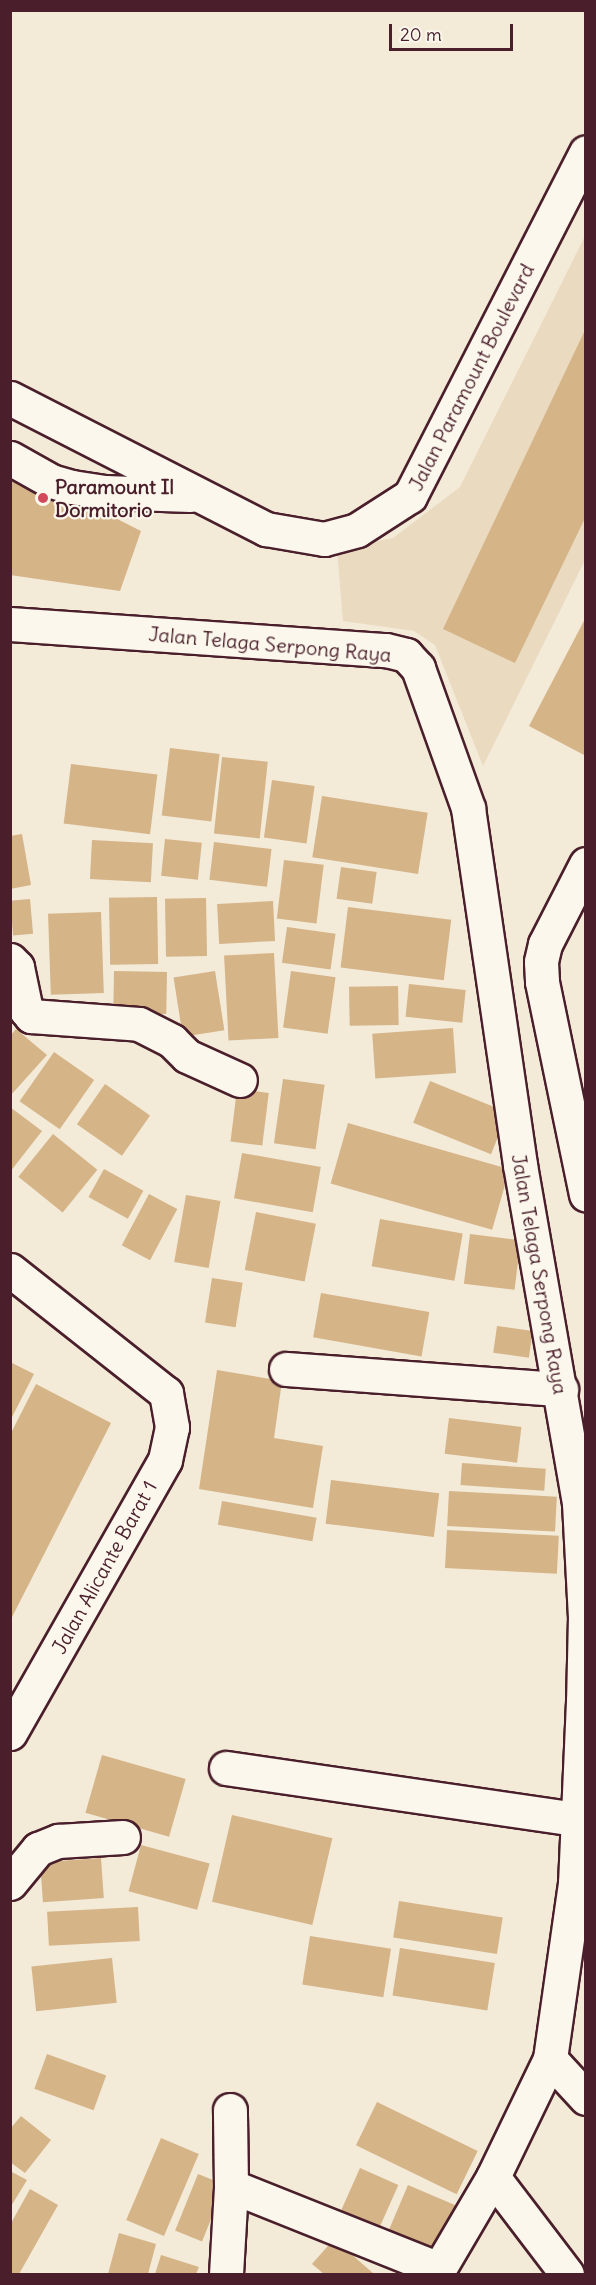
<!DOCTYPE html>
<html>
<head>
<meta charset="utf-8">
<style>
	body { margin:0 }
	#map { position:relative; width:596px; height:2285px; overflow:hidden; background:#f3ead8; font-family:Delius,sans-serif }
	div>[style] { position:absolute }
	.built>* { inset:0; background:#eadac0 }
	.building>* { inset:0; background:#d5b488; transform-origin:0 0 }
	.roads { filter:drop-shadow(2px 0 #4a1f2b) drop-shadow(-2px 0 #4a1f2b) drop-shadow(0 2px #4a1f2b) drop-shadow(0 -2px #4a1f2b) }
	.minor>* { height:33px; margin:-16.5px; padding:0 16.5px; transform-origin:16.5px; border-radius:16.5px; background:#fbf7ec }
	.dots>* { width:16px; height:16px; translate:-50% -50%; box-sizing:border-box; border:3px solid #fbf7ec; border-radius:50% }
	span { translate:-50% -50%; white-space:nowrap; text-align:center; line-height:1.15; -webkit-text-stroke:4.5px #fbf7ec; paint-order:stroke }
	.street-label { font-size:20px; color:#4a1f2b }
	.poi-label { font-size:20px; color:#4a1f2b; font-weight:700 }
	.left { translate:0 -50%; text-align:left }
	.frame { position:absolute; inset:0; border:12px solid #4a1f2b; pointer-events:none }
	.scale { position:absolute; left:389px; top:24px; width:124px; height:27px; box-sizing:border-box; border:3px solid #4a1f2b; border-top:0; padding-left:8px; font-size:18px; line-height:21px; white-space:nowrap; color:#4a1f2b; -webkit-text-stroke:4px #fbf7ec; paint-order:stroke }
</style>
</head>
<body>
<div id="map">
	<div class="built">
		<i style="clip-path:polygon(585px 236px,585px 560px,483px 766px,435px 645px,414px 631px,343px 621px,337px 549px,393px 538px,460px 487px)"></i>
	</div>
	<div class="building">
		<i style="clip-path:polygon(586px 328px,586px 516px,515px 663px,443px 629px)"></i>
		<i style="clip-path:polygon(10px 465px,141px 531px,120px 591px,10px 575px)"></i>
		<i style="clip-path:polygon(586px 617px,586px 756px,529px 726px)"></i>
		<i style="left:170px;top:748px;width:50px;height:68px;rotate:7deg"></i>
		<i style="left:222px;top:757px;width:46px;height:77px;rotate:6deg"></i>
		<i style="left:71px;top:764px;width:87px;height:60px;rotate:7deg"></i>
		<i style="left:272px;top:780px;width:43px;height:58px;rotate:8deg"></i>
		<i style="left:322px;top:796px;width:107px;height:62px;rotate:9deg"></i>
		<i style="clip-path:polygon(22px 834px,31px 885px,10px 889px,10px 836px)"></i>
		<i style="left:165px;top:839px;width:37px;height:37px;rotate:6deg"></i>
		<i style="left:92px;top:840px;width:61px;height:39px;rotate:3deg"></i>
		<i style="left:214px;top:842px;width:58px;height:38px;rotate:7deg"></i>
		<i style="left:284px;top:860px;width:40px;height:59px;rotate:7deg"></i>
		<i style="left:341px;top:867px;width:36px;height:32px;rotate:8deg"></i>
		<i style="left:157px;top:897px;width:67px;height:48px;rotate:89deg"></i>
		<i style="left:206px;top:898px;width:58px;height:41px;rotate:89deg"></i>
		<i style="left:30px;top:899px;width:35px;height:20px;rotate:85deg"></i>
		<i style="left:273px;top:901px;width:40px;height:56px;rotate:87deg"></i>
		<i style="left:348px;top:907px;width:104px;height:61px;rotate:7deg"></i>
		<i style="left:101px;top:912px;width:81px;height:53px;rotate:88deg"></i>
		<i style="left:287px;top:927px;width:49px;height:36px;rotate:8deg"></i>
		<i style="left:274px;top:953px;width:85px;height:50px;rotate:87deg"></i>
		<i style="left:114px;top:971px;width:53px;height:42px;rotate:1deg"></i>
		<i style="left:215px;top:971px;width:60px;height:42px;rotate:81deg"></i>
		<i style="left:291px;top:971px;width:45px;height:57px;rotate:8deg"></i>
		<i style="left:409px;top:984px;width:57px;height:33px;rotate:6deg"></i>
		<i style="left:398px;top:986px;width:39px;height:49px;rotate:89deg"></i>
		<i style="left:453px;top:1028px;width:45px;height:81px;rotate:86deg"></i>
		<i style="clip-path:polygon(16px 1029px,47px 1055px,10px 1096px,10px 1036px)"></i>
		<i style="left:54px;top:1052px;width:49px;height:60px;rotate:35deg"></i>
		<i style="left:283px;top:1079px;width:42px;height:65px;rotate:8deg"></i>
		<i style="left:430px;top:1081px;width:84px;height:45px;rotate:22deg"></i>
		<i style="left:105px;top:1084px;width:55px;height:49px;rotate:35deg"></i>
		<i style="left:237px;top:1089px;width:32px;height:53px;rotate:7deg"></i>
		<i style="clip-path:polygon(10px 1107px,42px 1131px,10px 1172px)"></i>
		<i style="left:348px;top:1123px;width:168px;height:63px;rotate:16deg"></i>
		<i style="left:53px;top:1134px;width:57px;height:55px;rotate:39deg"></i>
		<i style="left:242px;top:1153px;width:80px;height:46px;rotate:10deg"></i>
		<i style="left:104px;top:1169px;width:45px;height:32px;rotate:29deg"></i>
		<i style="left:149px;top:1194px;width:32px;height:58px;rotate:28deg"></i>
		<i style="left:186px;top:1195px;width:35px;height:68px;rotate:10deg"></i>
		<i style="left:256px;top:1212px;width:61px;height:59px;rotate:11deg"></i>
		<i style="left:380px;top:1219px;width:84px;height:48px;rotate:10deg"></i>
		<i style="left:470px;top:1234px;width:51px;height:50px;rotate:7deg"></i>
		<i style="left:212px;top:1278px;width:31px;height:45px;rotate:9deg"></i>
		<i style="left:321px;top:1293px;width:110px;height:45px;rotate:10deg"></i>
		<i style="left:497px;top:1326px;width:36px;height:27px;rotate:8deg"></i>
		<i style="clip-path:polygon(10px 1362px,34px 1374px,10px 1421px)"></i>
		<i style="clip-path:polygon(217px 1370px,282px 1381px,274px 1438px,323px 1446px,313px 1508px,199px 1489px)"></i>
		<i style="clip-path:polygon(36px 1384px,111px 1423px,10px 1621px,10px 1435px)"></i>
		<i style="left:449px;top:1418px;width:73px;height:36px;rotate:7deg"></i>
		<i style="left:462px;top:1463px;width:84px;height:22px;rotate:4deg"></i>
		<i style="left:331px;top:1480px;width:109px;height:44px;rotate:7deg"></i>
		<i style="left:449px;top:1491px;width:108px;height:35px;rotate:3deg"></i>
		<i style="left:222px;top:1501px;width:96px;height:24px;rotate:10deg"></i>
		<i style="left:447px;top:1530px;width:112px;height:38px;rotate:3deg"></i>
		<i style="left:102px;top:1755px;width:87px;height:60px;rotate:16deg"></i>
		<i style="left:232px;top:1815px;width:103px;height:89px;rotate:13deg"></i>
		<i style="left:141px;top:1845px;width:71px;height:48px;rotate:15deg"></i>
		<i style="left:101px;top:1858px;width:40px;height:61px;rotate:86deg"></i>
		<i style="left:399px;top:1901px;width:105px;height:37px;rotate:9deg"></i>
		<i style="left:138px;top:1907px;width:34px;height:91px;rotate:87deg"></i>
		<i style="left:310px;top:1936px;width:82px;height:49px;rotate:9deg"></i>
		<i style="left:400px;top:1948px;width:96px;height:48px;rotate:9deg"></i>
		<i style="left:112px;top:1958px;width:45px;height:81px;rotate:84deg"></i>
		<i style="left:47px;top:2054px;width:63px;height:37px;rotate:20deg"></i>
		<i style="left:377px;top:2102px;width:112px;height:48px;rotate:26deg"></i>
		<i style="clip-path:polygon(21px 2116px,51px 2140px,25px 2173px,10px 2162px,10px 2129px)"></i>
		<i style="left:161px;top:2138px;width:41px;height:89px;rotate:23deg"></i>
		<i style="left:360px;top:2168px;width:42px;height:53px;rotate:24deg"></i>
		<i style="clip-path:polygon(10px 2171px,27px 2180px,10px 2208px)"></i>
		<i style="left:198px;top:2174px;width:29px;height:61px;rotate:22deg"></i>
		<i style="left:408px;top:2185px;width:56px;height:52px;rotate:23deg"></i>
		<i style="clip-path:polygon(30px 2189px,58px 2205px,19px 2274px,10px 2274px,10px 2225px)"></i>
		<i style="clip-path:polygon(119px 2233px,156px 2244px,148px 2274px,108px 2274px)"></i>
		<i style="clip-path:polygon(334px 2239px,374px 2274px,324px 2274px,312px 2264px)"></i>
		<i style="clip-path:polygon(161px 2255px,199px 2267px,196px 2274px,155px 2274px)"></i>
	</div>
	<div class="roads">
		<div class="minor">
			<i style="left:10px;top:398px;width:288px;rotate:27.1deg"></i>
			<i style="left:266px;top:529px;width:59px;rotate:9.8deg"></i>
			<i style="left:324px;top:539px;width:34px;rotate:-15deg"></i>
			<i style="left:357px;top:530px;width:63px;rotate:-32.7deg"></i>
			<i style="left:410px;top:496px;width:386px;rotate:-62.9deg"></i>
			<i style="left:10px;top:458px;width:47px;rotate:29.3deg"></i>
			<i style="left:51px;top:481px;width:22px;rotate:16deg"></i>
			<i style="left:72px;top:487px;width:33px;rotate:9deg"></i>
			<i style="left:105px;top:492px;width:85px;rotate:2deg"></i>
			<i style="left:10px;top:624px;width:377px;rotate:4deg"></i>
			<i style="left:386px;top:650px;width:21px;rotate:14deg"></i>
			<i style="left:406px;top:655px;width:18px;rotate:47deg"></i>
			<i style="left:418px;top:668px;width:149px;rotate:70.3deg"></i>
			<i style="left:468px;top:808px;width:361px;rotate:81.7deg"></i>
			<i style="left:520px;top:1165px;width:343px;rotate:80.1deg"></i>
			<i style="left:579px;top:1503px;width:113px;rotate:87deg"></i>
			<i style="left:585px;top:1616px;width:85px;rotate:91.3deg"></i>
			<i style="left:583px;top:1701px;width:182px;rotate:92.5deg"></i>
			<i style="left:575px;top:1883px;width:178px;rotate:98.1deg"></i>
			<i style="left:550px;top:2059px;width:131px;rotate:115.8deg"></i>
			<i style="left:493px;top:2177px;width:113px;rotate:120.4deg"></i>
			<i style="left:586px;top:864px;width:90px;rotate:117.1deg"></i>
			<i style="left:545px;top:944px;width:18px;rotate:103deg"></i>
			<i style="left:541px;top:962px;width:20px;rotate:87deg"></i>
			<i style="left:542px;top:982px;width:217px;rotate:78.3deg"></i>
			<i style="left:10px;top:960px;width:10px;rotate:45deg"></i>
			<i style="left:17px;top:967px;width:44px;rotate:78.2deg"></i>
			<i style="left:26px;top:1010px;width:8px;rotate:50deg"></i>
			<i style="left:31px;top:1016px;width:108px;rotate:4.2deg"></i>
			<i style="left:139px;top:1024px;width:37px;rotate:27deg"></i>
			<i style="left:172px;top:1041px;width:21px;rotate:45deg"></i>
			<i style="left:187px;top:1056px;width:58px;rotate:24.4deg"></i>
			<i style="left:10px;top:1270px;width:199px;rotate:38.3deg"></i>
			<i style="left:166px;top:1393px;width:35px;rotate:80deg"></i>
			<i style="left:172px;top:1427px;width:34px;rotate:102deg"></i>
			<i style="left:165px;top:1460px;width:314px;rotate:119.6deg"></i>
			<i style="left:286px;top:1369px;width:276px;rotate:4.2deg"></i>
			<i style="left:226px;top:1768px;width:355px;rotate:8.3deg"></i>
			<i style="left:10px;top:1883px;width:44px;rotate:-50.5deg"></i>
			<i style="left:38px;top:1849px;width:22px;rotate:-22deg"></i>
			<i style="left:58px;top:1841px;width:65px;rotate:-3.5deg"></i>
			<i style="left:550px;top:2059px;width:53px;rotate:47.3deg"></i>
			<i style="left:493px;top:2177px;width:122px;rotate:52.7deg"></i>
			<i style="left:231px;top:2186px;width:224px;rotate:21.8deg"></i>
			<i style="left:226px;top:2274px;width:88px;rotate:-86.7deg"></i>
			<i style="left:231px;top:2186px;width:76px;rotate:-90.8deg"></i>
		</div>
	</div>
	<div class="dots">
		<i style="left:43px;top:498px;background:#d1495b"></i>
	</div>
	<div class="street-label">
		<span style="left:471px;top:377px;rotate:-63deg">Jalan Paramount Boulevard</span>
		<span style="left:270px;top:644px;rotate:5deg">Jalan Telaga Serpong Raya</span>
		<span style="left:540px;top:1274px;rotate:80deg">Jalan Telaga Serpong Raya</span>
		<span style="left:104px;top:1567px;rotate:-61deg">Jalan Alicante Barat 1</span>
	</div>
	<div class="poi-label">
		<span class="left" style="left:55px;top:498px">Paramount Il<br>Dormitorio</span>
	</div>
	<div class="frame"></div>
	<div class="scale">20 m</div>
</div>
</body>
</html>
